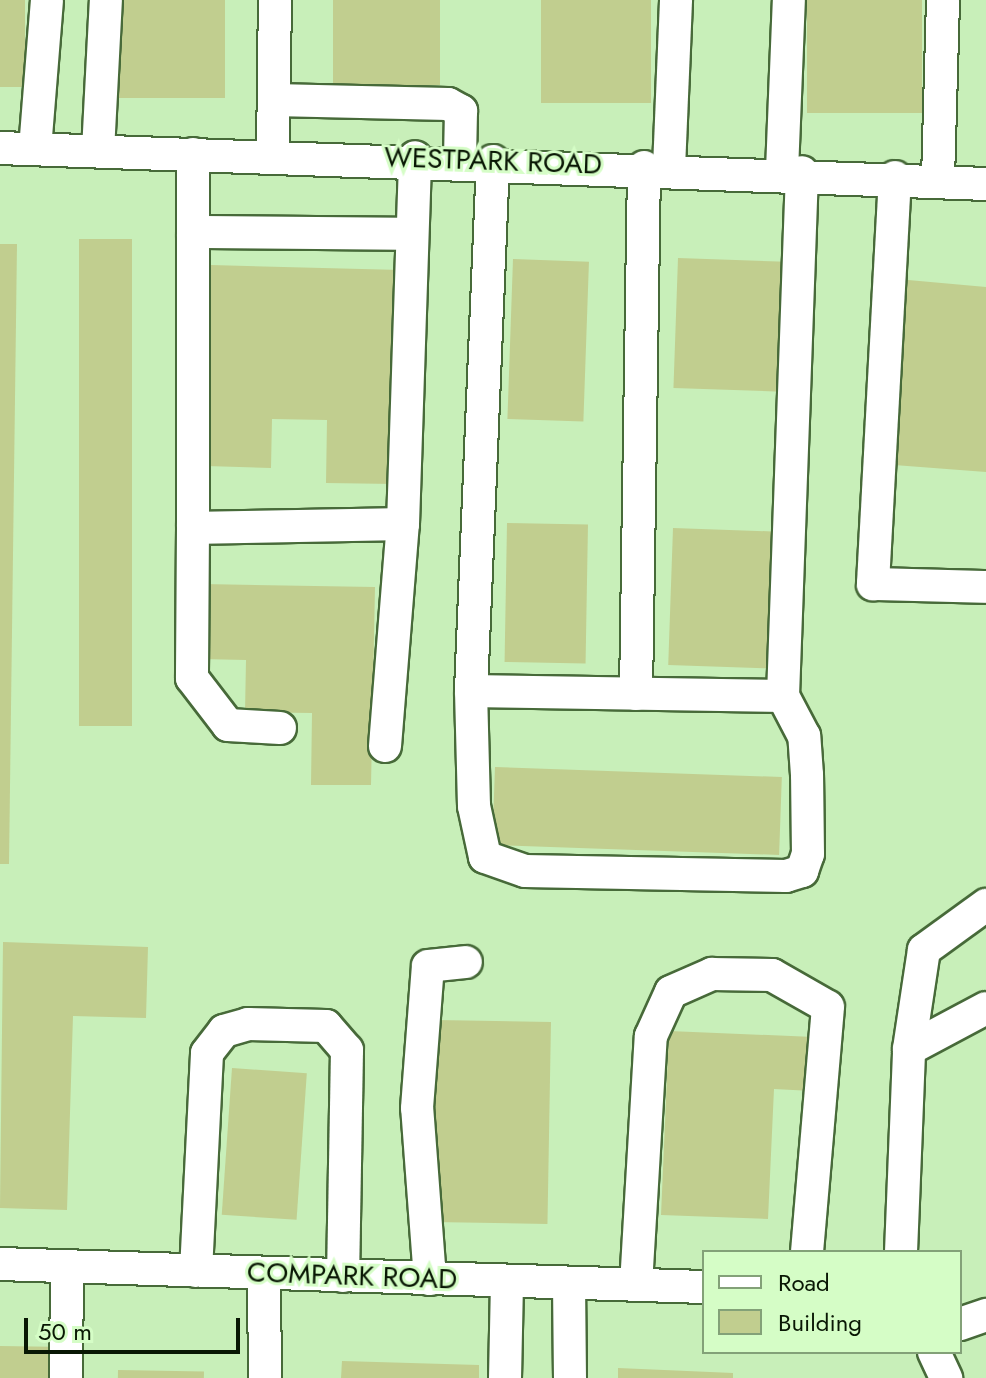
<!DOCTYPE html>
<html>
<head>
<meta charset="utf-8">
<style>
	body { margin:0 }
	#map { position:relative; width:986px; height:1378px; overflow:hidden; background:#c8efb9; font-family:Jost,sans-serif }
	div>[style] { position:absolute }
	.building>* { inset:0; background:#c1ce8f; transform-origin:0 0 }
	.roads { filter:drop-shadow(2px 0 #476a39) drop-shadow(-2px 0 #476a39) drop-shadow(0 2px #476a39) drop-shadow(0 -2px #476a39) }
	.minor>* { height:32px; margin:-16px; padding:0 16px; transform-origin:16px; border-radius:16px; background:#fff }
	span { translate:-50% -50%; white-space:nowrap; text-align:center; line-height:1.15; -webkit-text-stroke:6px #d5fdc6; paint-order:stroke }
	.street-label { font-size:28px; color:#091704 }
	.legend { position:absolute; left:702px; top:1250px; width:260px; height:104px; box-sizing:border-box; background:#d5fdc6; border:2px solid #83a178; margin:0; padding:10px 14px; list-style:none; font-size:24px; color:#091704 }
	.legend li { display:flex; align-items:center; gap:16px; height:40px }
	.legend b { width:40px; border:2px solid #83a178 }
	.scale { position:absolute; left:24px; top:1318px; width:216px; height:36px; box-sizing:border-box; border:4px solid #091704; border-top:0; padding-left:10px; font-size:24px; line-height:28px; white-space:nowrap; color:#091704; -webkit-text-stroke:6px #d5fdc6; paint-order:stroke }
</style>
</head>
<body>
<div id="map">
	<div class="building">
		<i style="left:0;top:0;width:25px;height:87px"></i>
		<i style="left:118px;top:0;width:107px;height:98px"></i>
		<i style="left:333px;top:0;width:107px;height:85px"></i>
		<i style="left:541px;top:0;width:110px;height:103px"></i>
		<i style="left:807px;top:0;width:115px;height:113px"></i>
		<i style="left:79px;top:239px;width:53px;height:487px"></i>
		<i style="clip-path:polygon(0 244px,17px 244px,9px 864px,0 864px)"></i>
		<i style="left:678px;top:258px;width:108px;height:130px;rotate:2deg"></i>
		<i style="left:513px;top:259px;width:76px;height:160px;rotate:2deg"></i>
		<i style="clip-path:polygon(211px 265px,401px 270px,395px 484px,326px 483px,327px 420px,272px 419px,271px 468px,206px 466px)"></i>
		<i style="clip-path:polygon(897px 279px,986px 287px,986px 472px,881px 464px)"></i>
		<i style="left:507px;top:523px;width:81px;height:139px;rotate:1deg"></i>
		<i style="left:673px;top:528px;width:99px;height:137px;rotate:2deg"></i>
		<i style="clip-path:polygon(202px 584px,375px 587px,371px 785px,311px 785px,312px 713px,245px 712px,246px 660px,200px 659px)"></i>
		<i style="left:495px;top:767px;width:287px;height:78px;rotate:2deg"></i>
		<i style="clip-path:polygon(3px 942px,148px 947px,146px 1018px,73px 1016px,67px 1210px,0 1208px)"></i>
		<i style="left:436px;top:1020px;width:115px;height:202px;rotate:1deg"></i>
		<i style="clip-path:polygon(669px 1031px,814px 1037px,812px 1091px,774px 1089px,768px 1219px,661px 1215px)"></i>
		<i style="left:232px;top:1068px;width:75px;height:147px;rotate:4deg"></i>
		<i style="left:0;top:1346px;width:50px;height:32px;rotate:1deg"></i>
		<i style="clip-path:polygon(342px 1361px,479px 1365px,479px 1378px,341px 1378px)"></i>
		<i style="clip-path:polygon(618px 1368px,733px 1373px,733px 1378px,618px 1378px)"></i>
		<i style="left:118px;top:1370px;width:86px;height:8px;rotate:1deg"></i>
	</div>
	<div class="roads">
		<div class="minor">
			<i style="left:274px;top:100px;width:174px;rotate:1.3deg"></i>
			<i style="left:448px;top:104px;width:15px;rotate:28deg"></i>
			<i style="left:461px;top:111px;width:49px;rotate:91.2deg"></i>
			<i style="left:0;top:148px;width:987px;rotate:2.09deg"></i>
			<i style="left:35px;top:149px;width:149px;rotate:-85.4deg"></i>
			<i style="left:98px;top:151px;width:151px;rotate:-87deg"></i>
			<i style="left:193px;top:154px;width:374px;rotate:90deg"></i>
			<i style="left:193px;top:528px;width:210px;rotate:-1.1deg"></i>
			<i style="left:403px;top:524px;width:367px;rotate:-88.1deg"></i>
			<i style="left:273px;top:155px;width:155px;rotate:-89.3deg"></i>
			<i style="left:493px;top:161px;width:530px;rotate:92.38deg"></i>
			<i style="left:471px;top:691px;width:312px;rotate:0.9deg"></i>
			<i style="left:783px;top:696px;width:524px;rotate:-87.92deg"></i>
			<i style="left:669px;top:168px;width:168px;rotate:-87.6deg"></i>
			<i style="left:782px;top:171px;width:171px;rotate:-87.7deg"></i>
			<i style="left:895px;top:177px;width:408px;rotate:93.1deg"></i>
			<i style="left:873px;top:584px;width:113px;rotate:1.5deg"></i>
			<i style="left:938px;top:179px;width:179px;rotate:-88.4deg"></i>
			<i style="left:193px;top:232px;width:219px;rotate:0.5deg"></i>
			<i style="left:193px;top:528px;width:150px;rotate:90.4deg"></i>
			<i style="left:192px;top:678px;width:59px;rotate:52.5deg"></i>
			<i style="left:228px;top:725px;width:52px;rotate:3.3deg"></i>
			<i style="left:471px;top:691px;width:115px;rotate:88.5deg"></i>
			<i style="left:474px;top:806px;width:52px;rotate:77.8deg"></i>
			<i style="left:485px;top:857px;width:42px;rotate:19.3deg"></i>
			<i style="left:525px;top:871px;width:261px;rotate:1.1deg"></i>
			<i style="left:786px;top:876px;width:17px;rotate:-17deg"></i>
			<i style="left:802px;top:871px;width:18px;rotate:-71deg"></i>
			<i style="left:808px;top:854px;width:79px;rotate:-90.7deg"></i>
			<i style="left:807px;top:775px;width:39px;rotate:-94deg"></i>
			<i style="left:804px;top:736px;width:45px;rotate:-117.7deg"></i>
			<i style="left:636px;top:694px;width:527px;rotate:-89.13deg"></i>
			<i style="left:385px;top:746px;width:223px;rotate:-85.4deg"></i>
			<i style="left:909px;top:1049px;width:87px;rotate:-28deg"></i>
			<i style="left:901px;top:1252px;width:203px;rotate:-87.7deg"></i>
			<i style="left:909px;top:1049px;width:100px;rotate:-81.4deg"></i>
			<i style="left:924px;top:950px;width:77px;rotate:-36deg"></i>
			<i style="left:0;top:1264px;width:704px;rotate:1.87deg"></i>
			<i style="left:196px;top:1271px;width:218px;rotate:-87.1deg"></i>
			<i style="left:207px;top:1053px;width:28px;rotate:-52deg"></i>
			<i style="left:224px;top:1031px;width:25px;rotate:-16deg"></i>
			<i style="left:248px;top:1024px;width:78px;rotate:1.5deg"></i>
			<i style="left:326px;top:1026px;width:32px;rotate:49deg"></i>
			<i style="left:347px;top:1050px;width:226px;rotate:91deg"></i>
			<i style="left:264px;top:1273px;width:105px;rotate:89.5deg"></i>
			<i style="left:430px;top:1279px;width:171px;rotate:-94.3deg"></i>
			<i style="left:417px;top:1108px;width:142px;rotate:-85.6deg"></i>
			<i style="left:428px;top:966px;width:38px;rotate:-6deg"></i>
			<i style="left:569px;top:1283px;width:95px;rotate:89.4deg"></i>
			<i style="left:636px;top:1285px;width:249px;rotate:-86.6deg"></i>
			<i style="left:651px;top:1036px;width:48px;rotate:-65.6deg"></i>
			<i style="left:671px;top:992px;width:45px;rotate:-23.7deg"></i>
			<i style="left:712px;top:974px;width:60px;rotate:1deg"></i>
			<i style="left:772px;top:975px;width:64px;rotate:29.7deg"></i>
			<i style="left:828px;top:1007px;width:246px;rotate:94.9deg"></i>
			<i style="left:960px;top:1324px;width:28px;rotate:-19deg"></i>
			<i style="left:934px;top:1352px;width:29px;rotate:65deg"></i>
			<i style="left:66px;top:1378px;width:112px;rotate:-89.5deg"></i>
			<i style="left:505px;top:1378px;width:97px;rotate:-88.8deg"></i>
		</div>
	</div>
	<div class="street-label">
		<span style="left:493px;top:161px;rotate:2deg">WESTPARK ROAD</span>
		<span style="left:352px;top:1276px;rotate:2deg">COMPARK ROAD</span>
	</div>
	<ul class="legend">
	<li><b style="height:10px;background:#fff"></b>Road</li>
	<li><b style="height:22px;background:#c1ce8f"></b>Building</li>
	</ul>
	<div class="scale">50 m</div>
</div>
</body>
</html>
